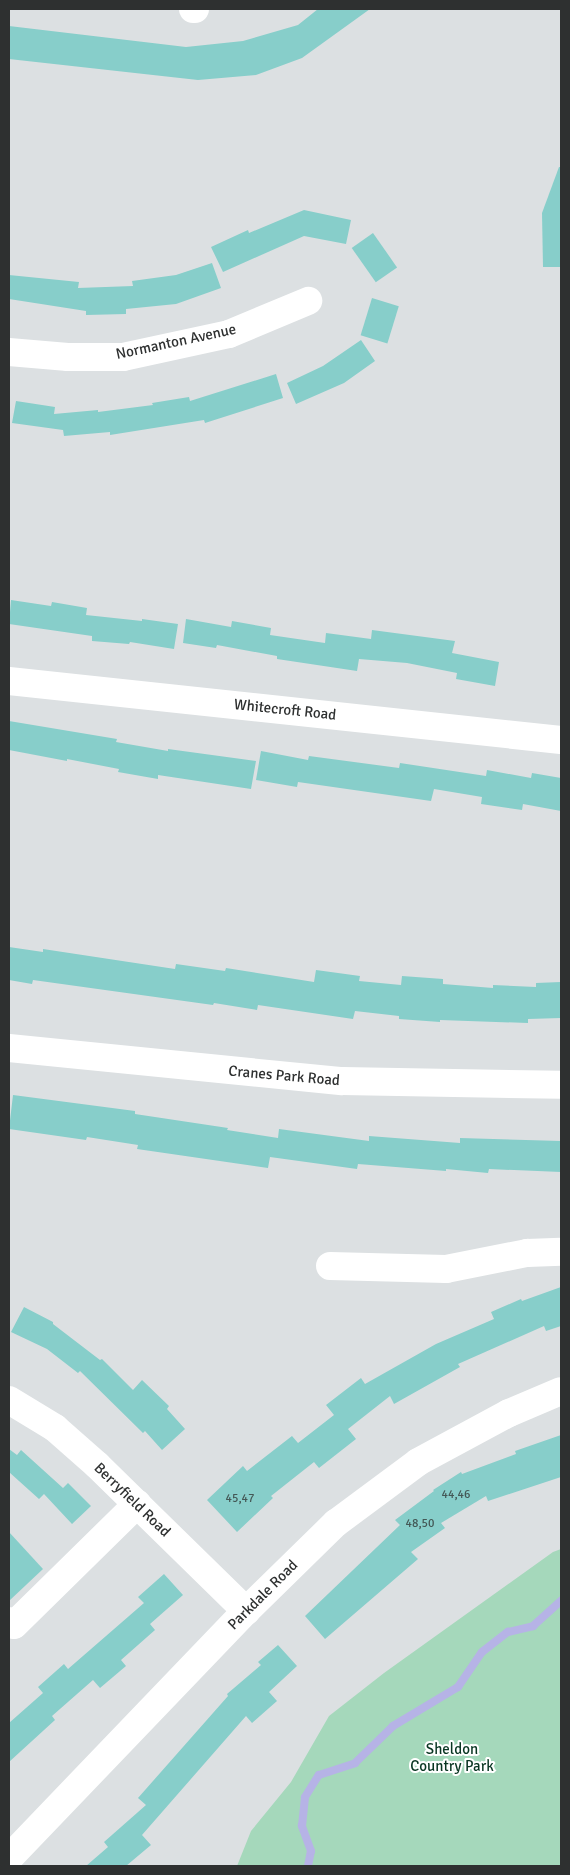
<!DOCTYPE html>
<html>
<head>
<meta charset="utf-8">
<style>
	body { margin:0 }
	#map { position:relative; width:570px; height:1875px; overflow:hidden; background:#dce0e2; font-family:Signika,sans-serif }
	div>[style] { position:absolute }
	.green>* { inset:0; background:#a5d8bb }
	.stream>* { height:8px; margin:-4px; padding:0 4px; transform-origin:4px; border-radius:4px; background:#b6b3e6 }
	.building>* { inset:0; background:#87ceca; transform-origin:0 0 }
	.minor>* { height:28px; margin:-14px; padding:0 14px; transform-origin:14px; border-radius:14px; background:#fff }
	span { translate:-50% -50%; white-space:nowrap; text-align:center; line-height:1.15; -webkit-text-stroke:4px #fff; paint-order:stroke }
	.number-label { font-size:12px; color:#445856 }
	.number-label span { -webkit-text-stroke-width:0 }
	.street-label { font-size:15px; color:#2e3030 }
	.park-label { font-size:15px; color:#093622 }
	.frame { position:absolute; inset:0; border:10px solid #2e3030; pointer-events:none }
</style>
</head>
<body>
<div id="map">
	<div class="green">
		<i style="clip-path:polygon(561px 1549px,561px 1866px,237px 1866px,251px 1831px,291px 1782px,329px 1716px,384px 1673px,553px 1552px)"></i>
	</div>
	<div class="stream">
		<i style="left:308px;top:1866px;width:15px;rotate:-79deg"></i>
		<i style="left:311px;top:1851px;width:27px;rotate:-110deg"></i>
		<i style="left:302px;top:1826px;width:29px;rotate:-84deg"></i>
		<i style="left:305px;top:1797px;width:26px;rotate:-58deg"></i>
		<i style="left:319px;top:1775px;width:38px;rotate:-18deg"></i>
		<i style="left:355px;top:1763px;width:53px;rotate:-44.2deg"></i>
		<i style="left:393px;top:1726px;width:76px;rotate:-31deg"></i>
		<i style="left:458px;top:1687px;width:42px;rotate:-55.6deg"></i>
		<i style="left:482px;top:1652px;width:33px;rotate:-38deg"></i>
		<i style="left:508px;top:1632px;width:26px;rotate:-13deg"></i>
		<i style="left:533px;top:1626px;width:38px;rotate:-42deg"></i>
	</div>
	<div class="building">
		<i style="clip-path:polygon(318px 9px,370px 9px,302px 58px,256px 75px,198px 80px,9px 59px,9px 26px,186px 47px,243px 41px,298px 25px)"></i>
		<i style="clip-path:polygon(559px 167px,561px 167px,561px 267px,543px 267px,542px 213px)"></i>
		<i style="clip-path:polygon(304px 210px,351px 220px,346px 244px,304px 236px,223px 272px,211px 247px,248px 230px,249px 233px)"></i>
		<i style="left:373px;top:233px;width:42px;height:26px;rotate:55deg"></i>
		<i style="clip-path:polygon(212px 263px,221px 288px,176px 304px,126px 309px,126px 314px,86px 315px,86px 311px,9px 299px,9px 275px,79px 282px,78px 288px,133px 286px,132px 281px,176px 275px)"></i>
		<i style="left:372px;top:298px;width:28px;height:39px;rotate:17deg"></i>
		<i style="clip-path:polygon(361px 340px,375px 361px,344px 383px,296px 404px,287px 383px,323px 366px)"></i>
		<i style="clip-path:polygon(276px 374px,283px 398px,205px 423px,204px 420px,110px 435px,110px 432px,64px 436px,63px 430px,12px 423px,16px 401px,55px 407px,54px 414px,98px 410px,98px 412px,153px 405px,152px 403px,189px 397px,190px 401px)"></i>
		<i style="clip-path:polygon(11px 600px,51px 606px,52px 602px,87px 608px,86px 615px,142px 621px,142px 619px,178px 624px,174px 649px,130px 642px,129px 644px,92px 641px,92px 636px,9px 624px)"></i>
		<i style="clip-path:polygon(186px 619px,231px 627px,232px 621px,271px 628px,270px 635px,325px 643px,326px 633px,371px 639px,372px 630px,455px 641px,452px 653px,499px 662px,495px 686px,456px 679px,457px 673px,407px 663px,359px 659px,357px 671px,277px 659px,277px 656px,217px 645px,216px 648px,183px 643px)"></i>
		<i style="clip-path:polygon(9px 721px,117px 739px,116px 742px,168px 751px,168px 749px,256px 761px,251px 789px,158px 775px,158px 779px,118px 772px,119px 769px,67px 759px,67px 761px,9px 750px)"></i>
		<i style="clip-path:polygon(261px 751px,308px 760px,309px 756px,399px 768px,400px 763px,486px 776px,487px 770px,531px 778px,532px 773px,561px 778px,561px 811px,523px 804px,522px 810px,481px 804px,482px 797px,434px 789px,431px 801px,298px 782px,297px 787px,256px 780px)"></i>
		<i style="clip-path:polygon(9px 947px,43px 952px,43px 949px,175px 969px,176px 964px,225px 971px,226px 968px,314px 982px,316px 970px,360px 976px,359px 981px,401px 985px,402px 976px,443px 979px,443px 984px,493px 988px,493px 985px,536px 987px,536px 983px,561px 982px,561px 1018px,528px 1019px,528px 1023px,440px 1020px,440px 1022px,399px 1019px,399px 1016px,355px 1011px,353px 1019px,258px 1005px,257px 1010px,214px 1003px,213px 1005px,33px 980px,32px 984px,9px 980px)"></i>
		<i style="clip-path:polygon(13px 1095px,135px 1111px,135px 1114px,228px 1128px,227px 1130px,278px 1138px,279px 1129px,369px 1141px,369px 1136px,460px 1143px,460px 1138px,561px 1141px,561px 1172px,489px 1169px,488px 1173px,446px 1169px,446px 1171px,358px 1164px,357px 1169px,270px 1157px,268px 1168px,137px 1149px,138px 1145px,87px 1137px,86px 1140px,9px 1129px)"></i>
		<i style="clip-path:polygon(561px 1287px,561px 1326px,546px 1331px,544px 1326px,458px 1364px,460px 1367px,394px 1404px,390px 1396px,348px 1429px,356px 1439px,319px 1468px,314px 1462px,271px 1496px,273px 1498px,237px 1532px,207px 1500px,243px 1466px,247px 1471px,292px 1436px,298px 1443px,334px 1415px,326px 1405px,361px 1378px,365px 1384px,436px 1344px,494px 1319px,491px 1312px,521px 1299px,522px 1301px)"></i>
		<i style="clip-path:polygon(24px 1307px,53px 1322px,53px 1324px,100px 1360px,102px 1359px,133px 1390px,142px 1380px,169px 1406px,167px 1409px,185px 1429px,162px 1450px,145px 1431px,143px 1433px,80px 1371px,78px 1373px,47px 1349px,11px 1332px)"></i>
		<i style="clip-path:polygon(561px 1435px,561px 1477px,488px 1501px,486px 1496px,441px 1523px,445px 1528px,411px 1552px,418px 1559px,325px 1639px,305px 1616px,400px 1525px,395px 1520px,434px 1491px,433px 1490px,461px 1472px,462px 1474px,516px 1454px,515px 1451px)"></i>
		<i style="clip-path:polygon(9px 1449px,17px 1455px,21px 1450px,63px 1488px,68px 1483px,91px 1506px,72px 1524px,44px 1494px,39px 1499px,9px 1472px)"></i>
		<i style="clip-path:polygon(9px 1532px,43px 1569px,9px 1601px)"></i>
		<i style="clip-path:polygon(164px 1574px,183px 1595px,150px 1624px,155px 1630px,121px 1660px,126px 1666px,100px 1688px,93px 1680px,52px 1716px,55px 1720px,9px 1762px,9px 1723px,43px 1693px,38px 1687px,64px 1664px,68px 1669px,144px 1603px,138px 1597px)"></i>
		<i style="clip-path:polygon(278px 1645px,297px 1666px,269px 1692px,277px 1701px,252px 1723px,246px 1716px,142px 1835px,151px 1845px,126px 1866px,86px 1866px,108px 1847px,104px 1842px,146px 1805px,138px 1798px,228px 1696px,227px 1694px,261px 1665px,258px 1662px)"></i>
	</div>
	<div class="minor">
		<i style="left:193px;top:9px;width:2px"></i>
		<i style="left:9px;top:352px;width:59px;rotate:4.8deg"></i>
		<i style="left:68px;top:357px;width:55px"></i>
		<i style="left:123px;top:357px;width:108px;rotate:-12.2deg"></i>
		<i style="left:229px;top:334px;width:86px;rotate:-22.7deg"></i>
		<i style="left:9px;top:681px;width:555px;rotate:6.1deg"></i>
		<i style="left:9px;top:1048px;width:335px;rotate:5.7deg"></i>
		<i style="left:342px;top:1081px;width:219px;rotate:1deg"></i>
		<i style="left:330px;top:1266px;width:116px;rotate:1.5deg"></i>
		<i style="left:446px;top:1269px;width:83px;rotate:-11.2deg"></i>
		<i style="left:527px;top:1253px;width:34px;rotate:-2deg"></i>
		<i style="left:9px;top:1400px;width:54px;rotate:31.3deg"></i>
		<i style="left:55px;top:1428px;width:56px;rotate:41.4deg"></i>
		<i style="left:97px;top:1465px;width:209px;rotate:44.4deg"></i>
		<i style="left:9px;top:1621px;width:6px;rotate:39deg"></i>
		<i style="left:14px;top:1625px;width:173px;rotate:-44.5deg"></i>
		<i style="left:9px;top:1858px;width:342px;rotate:-46.2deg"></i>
		<i style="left:246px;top:1611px;width:126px;rotate:-44.4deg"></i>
		<i style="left:336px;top:1523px;width:102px;rotate:-36.6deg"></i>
		<i style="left:418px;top:1462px;width:103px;rotate:-28.3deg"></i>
		<i style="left:509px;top:1413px;width:56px;rotate:-22.9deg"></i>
	</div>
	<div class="number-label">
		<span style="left:456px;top:1495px">44,46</span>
		<span style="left:240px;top:1499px">45,47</span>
		<span style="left:420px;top:1524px">48,50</span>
	</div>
	<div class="street-label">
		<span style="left:176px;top:342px;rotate:-12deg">Normanton Avenue</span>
		<span style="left:285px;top:710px;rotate:6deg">Whitecroft Road</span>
		<span style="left:284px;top:1076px;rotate:5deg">Cranes Park Road</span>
		<span style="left:132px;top:1500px;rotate:44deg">Berryfield Road</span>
		<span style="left:263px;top:1595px;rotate:-45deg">Parkdale Road</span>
	</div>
	<div class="park-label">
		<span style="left:452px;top:1758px">Sheldon<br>Country Park</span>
	</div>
	<div class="frame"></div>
</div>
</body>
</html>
